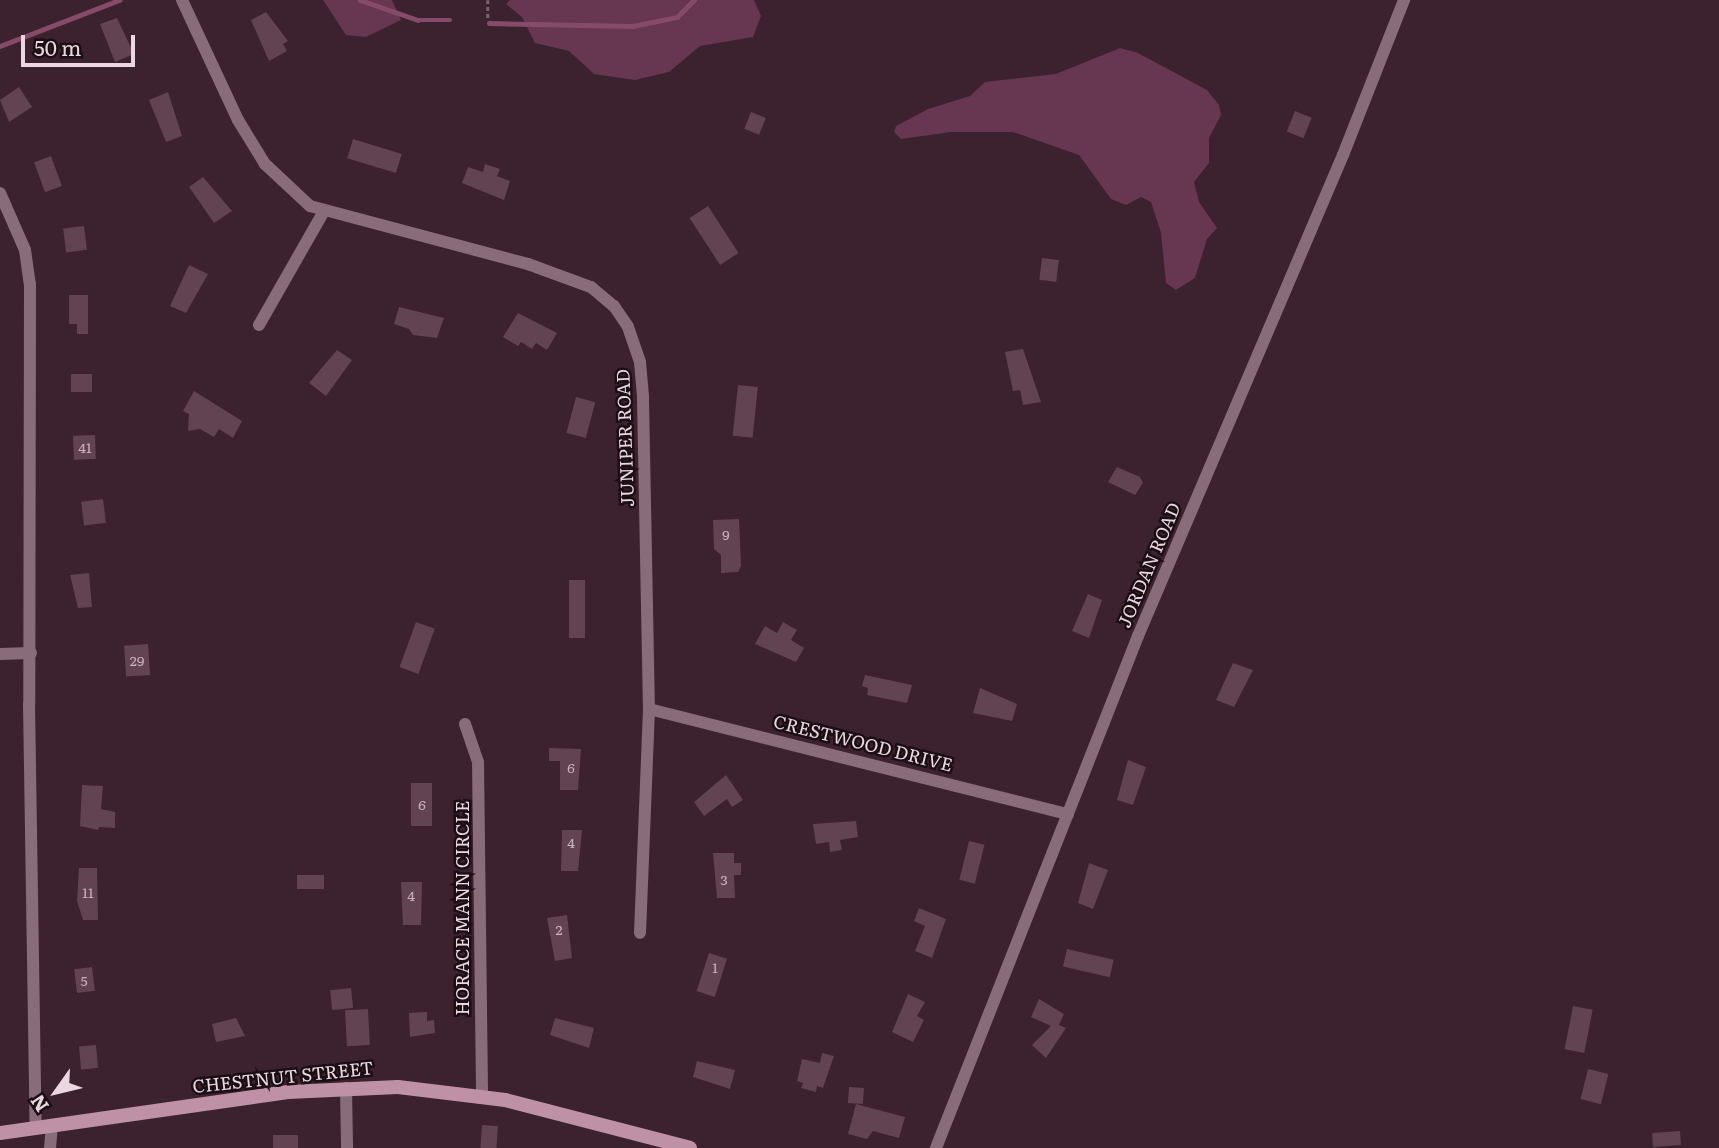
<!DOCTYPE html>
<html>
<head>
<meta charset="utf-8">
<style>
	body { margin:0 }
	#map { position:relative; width:1719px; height:1148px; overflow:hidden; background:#3c212f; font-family:Literata,serif }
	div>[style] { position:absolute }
	.green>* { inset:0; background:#673650 }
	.stream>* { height:4.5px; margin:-2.25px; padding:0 2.25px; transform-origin:2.25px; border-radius:2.25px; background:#874b6a }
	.building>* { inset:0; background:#614352; transform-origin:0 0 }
	.path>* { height:2.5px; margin-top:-1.25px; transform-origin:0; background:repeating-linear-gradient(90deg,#7a626e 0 3.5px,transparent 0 7px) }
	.minor>* { height:12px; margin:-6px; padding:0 6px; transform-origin:6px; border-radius:6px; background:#896c7a }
	.secondary>* { height:14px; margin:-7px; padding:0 7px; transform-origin:7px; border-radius:7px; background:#be91a7 }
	span { translate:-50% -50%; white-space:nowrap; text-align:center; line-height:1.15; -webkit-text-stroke:5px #1b0f15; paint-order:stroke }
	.number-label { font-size:14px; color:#c8b2bc }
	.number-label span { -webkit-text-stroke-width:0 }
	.street-label { font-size:18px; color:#ead7e0 }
	.north { position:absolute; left:21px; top:1057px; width:70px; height:70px; -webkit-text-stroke:5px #1b0f15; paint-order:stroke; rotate:236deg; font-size:19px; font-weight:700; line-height:28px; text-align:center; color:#ead7e0 }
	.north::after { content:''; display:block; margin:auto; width:24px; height:32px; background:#ead7e0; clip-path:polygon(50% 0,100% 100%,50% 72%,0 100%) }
	.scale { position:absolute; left:21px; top:35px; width:114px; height:32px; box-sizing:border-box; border:4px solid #ead7e0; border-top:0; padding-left:9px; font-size:21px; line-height:24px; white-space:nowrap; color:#ead7e0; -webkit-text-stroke:5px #1b0f15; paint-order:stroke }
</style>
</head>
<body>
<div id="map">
	<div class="green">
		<i style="clip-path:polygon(323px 0,392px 0,401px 20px,366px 37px,346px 35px)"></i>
		<i style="clip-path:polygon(510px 0,754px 0,761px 16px,753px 37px,700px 46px,669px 72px,635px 80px,594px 74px,569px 51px,535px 43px,522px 17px,506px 4px)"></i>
		<i style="clip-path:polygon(1120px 48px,1138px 53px,1207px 90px,1219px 105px,1221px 115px,1209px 138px,1209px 163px,1194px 182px,1199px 202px,1217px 228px,1207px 239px,1195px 278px,1176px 290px,1166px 283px,1161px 233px,1151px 202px,1141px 197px,1126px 205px,1111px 199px,1079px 155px,1013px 132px,951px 132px,901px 139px,894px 132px,896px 126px,928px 109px,970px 96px,985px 82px,1056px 74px)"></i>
	</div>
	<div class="stream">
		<i style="left:360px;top:0;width:61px;rotate:19deg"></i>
		<i style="left:418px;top:20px;width:32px"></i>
		<i style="left:489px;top:23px;width:144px;rotate:1.2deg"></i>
		<i style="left:633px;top:26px;width:45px;rotate:-11.6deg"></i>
		<i style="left:677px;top:17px;width:24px;rotate:-45deg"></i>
		<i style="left:0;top:46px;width:128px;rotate:-21.1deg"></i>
	</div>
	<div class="building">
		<i style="clip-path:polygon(266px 12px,288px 41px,283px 44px,287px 51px,269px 61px,251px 20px)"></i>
		<i style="clip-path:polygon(117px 18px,134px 54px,115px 62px,100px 24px)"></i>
		<i style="clip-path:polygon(19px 87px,32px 107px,9px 122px,0 100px)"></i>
		<i style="clip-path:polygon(168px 92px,182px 136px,166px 142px,149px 100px)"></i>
		<i style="left:1295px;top:111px;width:18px;height:22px;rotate:22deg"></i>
		<i style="left:751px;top:112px;width:16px;height:18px;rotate:22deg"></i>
		<i style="left:353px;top:139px;width:51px;height:20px;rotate:17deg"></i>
		<i style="left:51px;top:156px;width:32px;height:18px;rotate:70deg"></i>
		<i style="clip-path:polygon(485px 164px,500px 169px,497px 176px,510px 181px,504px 200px,462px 183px,468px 167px,483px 172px)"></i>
		<i style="clip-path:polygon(203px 177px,232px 211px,214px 223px,189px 187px)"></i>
		<i style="left:708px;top:206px;width:56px;height:22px;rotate:57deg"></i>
		<i style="left:84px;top:226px;width:24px;height:21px;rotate:83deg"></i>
		<i style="left:1042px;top:258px;width:17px;height:22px;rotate:7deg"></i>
		<i style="clip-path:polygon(189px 265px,208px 274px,186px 313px,170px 306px)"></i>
		<i style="clip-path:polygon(69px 295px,88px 295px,88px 334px,77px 334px,77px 324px,69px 324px)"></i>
		<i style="clip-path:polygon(399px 307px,444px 318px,437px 338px,413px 335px,409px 329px,394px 324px)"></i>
		<i style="clip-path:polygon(518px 313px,557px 333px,547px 350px,536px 343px,532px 349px,521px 342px,518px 346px,503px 337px)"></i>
		<i style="clip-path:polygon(1023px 349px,1041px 402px,1023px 405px,1020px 390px,1013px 391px,1005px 352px)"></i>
		<i style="clip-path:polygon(337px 350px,352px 360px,326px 396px,309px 383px)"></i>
		<i style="left:92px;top:374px;width:18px;height:21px;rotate:90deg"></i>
		<i style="left:738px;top:385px;width:20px;height:51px;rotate:6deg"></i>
		<i style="clip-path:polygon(194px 391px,242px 421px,233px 438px,219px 429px,214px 437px,200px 429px,188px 431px,189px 414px,183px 411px)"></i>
		<i style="left:576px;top:397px;width:20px;height:37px;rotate:15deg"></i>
		<i style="left:95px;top:435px;width:24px;height:22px;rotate:88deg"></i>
		<i style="clip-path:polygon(1117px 467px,1140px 477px,1143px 483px,1135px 495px,1108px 482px)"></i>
		<i style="left:103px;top:499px;width:24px;height:22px;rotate:83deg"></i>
		<i style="clip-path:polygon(739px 519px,741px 566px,738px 572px,721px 573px,721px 555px,714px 549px,713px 520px)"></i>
		<i style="clip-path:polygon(89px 573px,92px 607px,78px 608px,70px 575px)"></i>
		<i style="left:569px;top:580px;width:16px;height:58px"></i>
		<i style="clip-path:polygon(1088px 594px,1102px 600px,1089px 638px,1072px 631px)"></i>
		<i style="left:416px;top:622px;width:20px;height:48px;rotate:20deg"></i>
		<i style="clip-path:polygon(783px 622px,797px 630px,791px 640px,804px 648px,796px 662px,755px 644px,765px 626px,777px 633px)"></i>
		<i style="left:148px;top:644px;width:31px;height:24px;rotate:86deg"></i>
		<i style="clip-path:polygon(1233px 663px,1253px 670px,1234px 707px,1216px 700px)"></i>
		<i style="clip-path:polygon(865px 675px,912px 685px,907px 703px,867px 695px,868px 688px,862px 686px)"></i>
		<i style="clip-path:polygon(980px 688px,1017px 704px,1012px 721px,973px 713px)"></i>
		<i style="clip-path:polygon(549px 748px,581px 749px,578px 790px,560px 790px,560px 761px,549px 761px)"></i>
		<i style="clip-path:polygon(1128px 760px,1146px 767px,1133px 805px,1117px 800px)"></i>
		<i style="clip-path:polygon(726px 775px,743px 800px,732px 807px,727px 799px,704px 816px,694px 802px)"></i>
		<i style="left:411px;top:783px;width:21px;height:43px"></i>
		<i style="clip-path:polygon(82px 785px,103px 786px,101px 809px,115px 812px,115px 828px,99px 827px,98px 830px,80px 826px)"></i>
		<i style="clip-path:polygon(856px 821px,858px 837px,840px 840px,842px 850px,830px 852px,829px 842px,816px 844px,813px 824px)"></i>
		<i style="clip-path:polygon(562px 830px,582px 830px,578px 871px,561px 871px)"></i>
		<i style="left:969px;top:841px;width:16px;height:40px;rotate:14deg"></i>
		<i style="clip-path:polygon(713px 853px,734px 853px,734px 863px,741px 863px,741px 875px,734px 875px,735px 898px,717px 898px)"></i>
		<i style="clip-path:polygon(1089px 863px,1108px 870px,1093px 909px,1078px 903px)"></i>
		<i style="clip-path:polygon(79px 868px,97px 868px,98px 920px,83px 920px,77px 901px)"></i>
		<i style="left:297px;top:875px;width:27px;height:14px"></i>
		<i style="clip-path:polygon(401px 882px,422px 882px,421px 925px,403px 925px)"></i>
		<i style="clip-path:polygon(919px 908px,946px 919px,932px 958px,915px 951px,925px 926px,914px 921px)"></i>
		<i style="clip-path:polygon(567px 915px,572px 958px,555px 961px,547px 918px)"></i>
		<i style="left:1067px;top:949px;width:48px;height:18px;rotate:13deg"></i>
		<i style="left:709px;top:953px;width:19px;height:40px;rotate:18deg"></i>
		<i style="left:92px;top:967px;width:24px;height:18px;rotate:83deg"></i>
		<i style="left:351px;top:988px;width:20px;height:21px;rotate:84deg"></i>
		<i style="clip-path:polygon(908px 994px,925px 1002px,917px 1016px,924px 1020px,913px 1042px,892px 1032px)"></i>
		<i style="clip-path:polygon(1039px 999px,1064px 1014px,1059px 1025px,1066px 1028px,1046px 1058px,1032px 1045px,1051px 1026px,1031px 1017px)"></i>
		<i style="left:1573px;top:1006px;width:20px;height:44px;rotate:11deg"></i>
		<i style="left:368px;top:1009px;width:36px;height:23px;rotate:87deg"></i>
		<i style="clip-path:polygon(427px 1012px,427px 1021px,434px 1020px,435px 1033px,410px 1037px,409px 1013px)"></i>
		<i style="clip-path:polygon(236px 1018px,245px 1036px,216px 1042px,212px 1024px)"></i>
		<i style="clip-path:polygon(555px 1018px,594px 1028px,589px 1048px,550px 1035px)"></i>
		<i style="left:96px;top:1045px;width:23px;height:17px;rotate:85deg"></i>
		<i style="clip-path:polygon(822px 1053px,834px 1056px,823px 1088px,817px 1086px,816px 1092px,801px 1088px,803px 1083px,797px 1081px,802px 1059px,820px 1063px)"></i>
		<i style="clip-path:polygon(697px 1061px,735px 1070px,730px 1089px,693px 1077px)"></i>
		<i style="left:1588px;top:1069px;width:21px;height:31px;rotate:14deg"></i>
		<i style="left:849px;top:1087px;width:15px;height:16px;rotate:4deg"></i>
		<i style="clip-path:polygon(856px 1104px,905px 1117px,899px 1138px,873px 1131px,867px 1139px,848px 1134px)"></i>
		<i style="left:482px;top:1125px;width:16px;height:23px;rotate:4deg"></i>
		<i style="left:1680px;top:1131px;width:14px;height:28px;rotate:86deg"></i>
		<i style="left:273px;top:1135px;width:25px;height:13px"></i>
	</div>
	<div class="path">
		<i style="left:488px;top:0;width:18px;rotate:90deg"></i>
	</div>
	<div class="minor">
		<i style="left:182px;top:0;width:132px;rotate:65deg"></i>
		<i style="left:238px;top:120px;width:52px;rotate:58.5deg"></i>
		<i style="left:265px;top:164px;width:62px;rotate:43deg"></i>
		<i style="left:310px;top:206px;width:226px;rotate:14.9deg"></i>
		<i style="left:528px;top:264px;width:67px;rotate:20.1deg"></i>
		<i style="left:591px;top:287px;width:30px;rotate:40deg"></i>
		<i style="left:614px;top:306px;width:25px;rotate:56deg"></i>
		<i style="left:628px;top:327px;width:37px;rotate:71deg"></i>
		<i style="left:640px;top:362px;width:37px;rotate:85deg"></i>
		<i style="left:643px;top:399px;width:310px;rotate:88.9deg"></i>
		<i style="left:649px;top:709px;width:224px;rotate:92.3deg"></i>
		<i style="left:0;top:193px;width:62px;rotate:66.3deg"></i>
		<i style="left:25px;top:250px;width:34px;rotate:82deg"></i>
		<i style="left:30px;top:284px;width:420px;rotate:90.1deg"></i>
		<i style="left:29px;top:704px;width:424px;rotate:89.1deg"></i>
		<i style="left:259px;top:325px;width:129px;rotate:-60.3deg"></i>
		<i style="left:0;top:654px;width:31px;rotate:-2deg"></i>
		<i style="left:649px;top:709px;width:432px;rotate:14.1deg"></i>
		<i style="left:465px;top:724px;width:40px;rotate:71.1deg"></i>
		<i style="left:478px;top:762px;width:333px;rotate:89.3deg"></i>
		<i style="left:346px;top:1088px;width:60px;rotate:89deg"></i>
		<i style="left:50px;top:1148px;width:22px;rotate:-85deg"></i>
		<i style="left:936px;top:1148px;width:550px;rotate:-68.47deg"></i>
		<i style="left:1138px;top:636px;width:523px;rotate:-66.92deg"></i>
		<i style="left:1343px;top:155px;width:167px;rotate:-68.5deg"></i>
	</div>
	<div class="secondary">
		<i style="left:0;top:1133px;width:291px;rotate:-8.1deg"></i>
		<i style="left:288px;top:1092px;width:110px;rotate:-2.6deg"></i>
		<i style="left:398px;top:1087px;width:108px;rotate:6.9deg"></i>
		<i style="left:505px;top:1100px;width:191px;rotate:14.5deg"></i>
	</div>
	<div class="number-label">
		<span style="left:85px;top:447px">41</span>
		<span style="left:726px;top:534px">9</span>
		<span style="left:137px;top:660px">29</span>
		<span style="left:571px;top:767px">6</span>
		<span style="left:422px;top:804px">6</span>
		<span style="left:571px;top:842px">4</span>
		<span style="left:724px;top:879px">3</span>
		<span style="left:88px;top:892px">11</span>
		<span style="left:411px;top:895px">4</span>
		<span style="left:559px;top:929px">2</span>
		<span style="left:715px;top:967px">1</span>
		<span style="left:84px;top:980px">5</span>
	</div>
	<div class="street-label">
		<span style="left:625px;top:438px;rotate:-92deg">JUNIPER ROAD</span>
		<span style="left:1149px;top:565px;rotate:-67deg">JORDAN ROAD</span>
		<span style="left:863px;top:743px;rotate:14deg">CRESTWOOD DRIVE</span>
		<span style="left:462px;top:908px;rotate:-90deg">HORACE MANN CIRCLE</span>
		<span style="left:283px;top:1077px;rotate:-6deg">CHESTNUT STREET</span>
	</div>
	<div class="north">N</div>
	<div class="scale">50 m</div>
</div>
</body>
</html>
